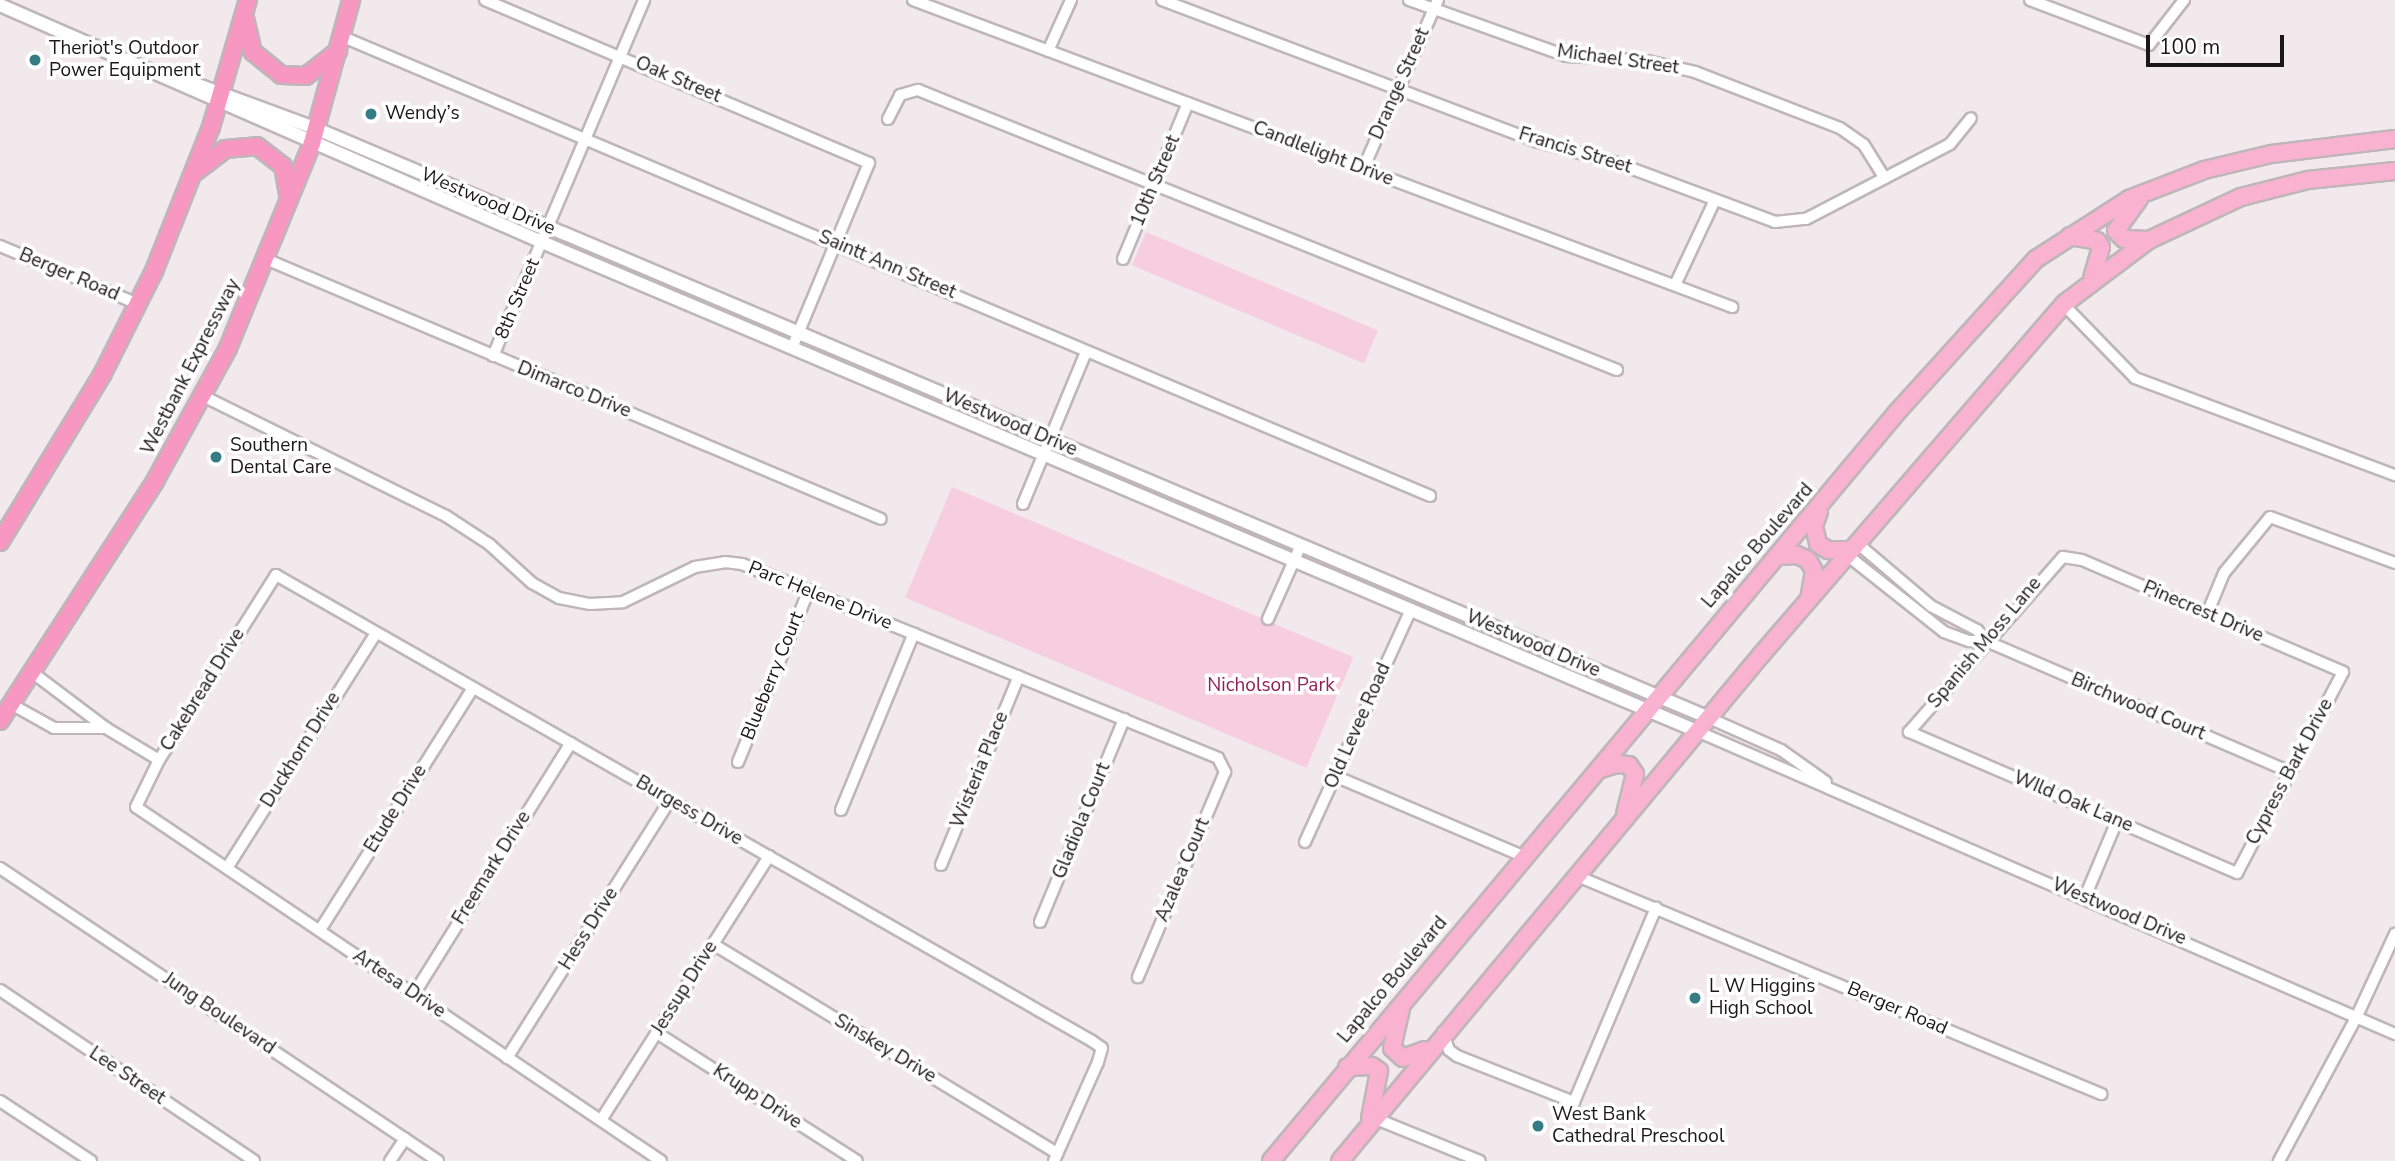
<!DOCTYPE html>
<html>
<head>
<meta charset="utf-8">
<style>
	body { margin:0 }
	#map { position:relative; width:2395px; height:1161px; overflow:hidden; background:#f2e9ec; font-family:"Nunito Sans",sans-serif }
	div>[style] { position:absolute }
	.green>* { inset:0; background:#f7cedd; transform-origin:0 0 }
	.roads { filter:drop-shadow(2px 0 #bfb6b9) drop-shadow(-2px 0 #bfb6b9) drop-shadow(0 2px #bfb6b9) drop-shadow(0 -2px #bfb6b9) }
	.minor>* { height:10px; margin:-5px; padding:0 5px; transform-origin:5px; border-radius:5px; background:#fff }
	.tertiary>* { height:12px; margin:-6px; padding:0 6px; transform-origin:6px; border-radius:6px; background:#fff }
	.primary>* { height:16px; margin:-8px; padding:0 8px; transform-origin:8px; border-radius:8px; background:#fab2d1 }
	.trunk>* { height:16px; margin:-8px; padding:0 8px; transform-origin:8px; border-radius:8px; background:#f898c2 }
	.dots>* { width:19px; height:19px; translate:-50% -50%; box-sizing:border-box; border:4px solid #fff; border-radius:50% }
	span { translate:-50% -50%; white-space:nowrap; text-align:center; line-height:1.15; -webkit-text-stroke:7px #fff; paint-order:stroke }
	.poi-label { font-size:19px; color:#1b1819 }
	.left { translate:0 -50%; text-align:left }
	.street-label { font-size:19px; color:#1b1819 }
	.park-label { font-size:19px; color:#912059 }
	.scale { position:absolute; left:2146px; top:35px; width:138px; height:32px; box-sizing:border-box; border:4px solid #1b1819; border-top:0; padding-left:9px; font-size:21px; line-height:24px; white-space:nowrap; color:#1b1819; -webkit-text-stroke:5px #fff; paint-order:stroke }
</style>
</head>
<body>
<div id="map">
	<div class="green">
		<i style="left:1146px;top:232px;width:252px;height:36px;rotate:23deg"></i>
		<i style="left:952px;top:487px;width:436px;height:120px;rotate:23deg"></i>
	</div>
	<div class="roads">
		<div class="minor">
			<i style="left:485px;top:0;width:417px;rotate:23deg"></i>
			<i style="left:869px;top:163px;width:200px;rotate:112.6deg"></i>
			<i style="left:913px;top:0;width:875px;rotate:20.55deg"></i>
			<i style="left:1162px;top:0;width:402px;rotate:20.7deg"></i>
			<i style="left:1538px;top:142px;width:79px;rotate:14.7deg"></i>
			<i style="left:1614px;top:162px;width:172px;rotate:20.4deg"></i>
			<i style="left:1775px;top:222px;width:31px;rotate:-6deg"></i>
			<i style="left:1806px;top:219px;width:162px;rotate:-27.5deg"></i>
			<i style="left:1950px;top:144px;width:33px;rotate:-51deg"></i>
			<i style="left:1409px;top:0;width:167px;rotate:19.6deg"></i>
			<i style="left:1566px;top:56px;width:82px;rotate:3.5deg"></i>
			<i style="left:1648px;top:61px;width:48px;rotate:13.2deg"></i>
			<i style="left:1695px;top:72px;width:155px;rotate:21.1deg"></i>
			<i style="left:1840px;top:128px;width:29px;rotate:35deg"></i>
			<i style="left:1864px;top:145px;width:39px;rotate:58deg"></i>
			<i style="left:2030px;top:0;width:127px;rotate:20.7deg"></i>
			<i style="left:2149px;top:45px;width:57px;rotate:-52.1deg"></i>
			<i style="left:343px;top:37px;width:1180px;rotate:22.89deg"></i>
			<i style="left:1048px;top:51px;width:56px;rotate:-65.7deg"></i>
			<i style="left:888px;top:119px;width:27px;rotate:-63deg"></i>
			<i style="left:900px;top:95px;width:19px;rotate:-16deg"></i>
			<i style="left:918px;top:90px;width:753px;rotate:21.83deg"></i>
			<i style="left:1363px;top:169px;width:185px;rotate:-66.1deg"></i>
			<i style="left:0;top:246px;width:150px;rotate:22.8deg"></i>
			<i style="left:1123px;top:259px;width:169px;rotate:-67.4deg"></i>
			<i style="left:268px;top:260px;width:665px;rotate:22.9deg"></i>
			<i style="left:1675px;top:285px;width:94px;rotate:-64.8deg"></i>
			<i style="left:2064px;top:305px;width:102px;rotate:45.8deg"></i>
			<i style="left:2135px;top:378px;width:278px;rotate:20.5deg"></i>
			<i style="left:493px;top:356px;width:387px;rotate:-67deg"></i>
			<i style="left:203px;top:396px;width:271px;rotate:26.3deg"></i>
			<i style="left:446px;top:516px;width:51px;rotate:33.1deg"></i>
			<i style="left:489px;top:544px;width:58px;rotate:42.2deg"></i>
			<i style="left:532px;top:583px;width:31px;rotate:29deg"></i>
			<i style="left:559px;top:598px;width:32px;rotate:11deg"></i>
			<i style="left:590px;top:604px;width:33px;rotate:-3deg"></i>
			<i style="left:623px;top:602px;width:80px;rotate:-25.9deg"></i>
			<i style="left:695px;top:567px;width:30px;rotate:-9deg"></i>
			<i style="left:725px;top:562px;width:17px;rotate:7deg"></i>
			<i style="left:742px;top:564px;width:514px;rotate:22.17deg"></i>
			<i style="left:1218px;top:758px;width:16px;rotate:63deg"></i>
			<i style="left:1225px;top:772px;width:223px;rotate:113deg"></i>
			<i style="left:1023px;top:504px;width:165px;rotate:-67.5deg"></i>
			<i style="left:1857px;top:543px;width:97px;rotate:40.4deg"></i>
			<i style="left:1931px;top:606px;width:52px;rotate:27.6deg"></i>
			<i style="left:1977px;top:630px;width:14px;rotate:51deg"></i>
			<i style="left:1847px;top:555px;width:124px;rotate:38.4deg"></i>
			<i style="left:1944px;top:632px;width:27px;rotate:20deg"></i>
			<i style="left:1969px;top:641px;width:17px"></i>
			<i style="left:1986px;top:641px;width:331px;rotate:23.3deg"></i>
			<i style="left:2063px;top:557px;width:19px;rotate:9deg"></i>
			<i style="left:2082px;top:560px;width:284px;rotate:23.2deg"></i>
			<i style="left:2343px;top:672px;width:227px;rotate:117.8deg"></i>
			<i style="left:2237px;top:873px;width:357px;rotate:-156.7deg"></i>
			<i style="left:1909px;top:732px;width:233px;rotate:-48.7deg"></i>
			<i style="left:2207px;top:614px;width:44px;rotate:-67.5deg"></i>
			<i style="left:2224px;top:573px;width:72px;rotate:-50.6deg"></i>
			<i style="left:2270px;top:517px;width:133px;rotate:20.2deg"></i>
			<i style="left:1268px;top:619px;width:79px;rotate:-66deg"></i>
			<i style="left:33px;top:673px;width:91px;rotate:37deg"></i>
			<i style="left:106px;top:728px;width:62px;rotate:31.1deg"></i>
			<i style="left:11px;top:704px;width:49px;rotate:29.2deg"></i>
			<i style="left:54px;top:728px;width:52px"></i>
			<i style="left:1709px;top:718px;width:79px;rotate:24deg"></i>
			<i style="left:1781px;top:750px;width:55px;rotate:35.4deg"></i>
			<i style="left:1699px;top:732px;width:759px;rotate:23.46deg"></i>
			<i style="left:738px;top:762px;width:186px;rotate:-67.6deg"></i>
			<i style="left:1335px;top:776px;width:207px;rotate:23.1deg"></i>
			<i style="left:841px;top:810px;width:191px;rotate:-67.6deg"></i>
			<i style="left:1305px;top:842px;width:256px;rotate:-65.5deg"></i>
			<i style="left:941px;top:865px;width:204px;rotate:-67.6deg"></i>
			<i style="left:0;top:868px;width:527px;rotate:33.78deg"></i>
			<i style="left:227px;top:868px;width:278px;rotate:-57.6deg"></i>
			<i style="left:1577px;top:876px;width:568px;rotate:22.59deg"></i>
			<i style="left:2085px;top:897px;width:82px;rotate:-67.2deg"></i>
			<i style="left:1040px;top:922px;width:220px;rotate:-67.5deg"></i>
			<i style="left:320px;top:930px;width:286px;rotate:-57.7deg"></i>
			<i style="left:713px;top:944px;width:403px;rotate:31.3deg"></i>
			<i style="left:0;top:990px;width:306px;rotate:33.9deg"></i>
			<i style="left:414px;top:994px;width:296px;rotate:-58deg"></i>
			<i style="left:1443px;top:1032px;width:19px;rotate:72deg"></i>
			<i style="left:1449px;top:1050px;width:10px;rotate:37deg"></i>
			<i style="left:1457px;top:1056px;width:126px;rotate:21.5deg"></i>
			<i style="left:1574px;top:1102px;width:211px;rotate:-67.1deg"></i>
			<i style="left:657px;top:1033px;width:237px;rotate:32.6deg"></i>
			<i style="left:507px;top:1058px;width:305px;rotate:-57.7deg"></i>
			<i style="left:0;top:1101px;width:109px;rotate:33.4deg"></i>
			<i style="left:1374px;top:1118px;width:114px;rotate:22.1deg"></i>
			<i style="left:601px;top:1120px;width:313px;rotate:-57.5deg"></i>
			<i style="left:390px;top:1161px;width:27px;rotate:-56deg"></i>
			<i style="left:661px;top:1161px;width:633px;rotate:-146.01deg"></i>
			<i style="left:136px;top:807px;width:52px;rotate:-63.9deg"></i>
			<i style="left:159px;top:760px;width:219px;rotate:-57.7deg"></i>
			<i style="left:276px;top:575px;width:940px;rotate:29.73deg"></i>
			<i style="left:1092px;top:1041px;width:12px;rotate:35deg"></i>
			<i style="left:1102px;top:1048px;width:15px;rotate:106deg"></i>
			<i style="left:1098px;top:1062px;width:108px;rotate:114deg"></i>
			<i style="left:2279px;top:1161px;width:162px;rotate:-61.7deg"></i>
			<i style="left:2356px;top:1018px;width:93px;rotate:-65.1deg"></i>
		</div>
		<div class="tertiary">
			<i style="left:0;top:5px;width:592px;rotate:23.62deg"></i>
			<i style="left:542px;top:242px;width:1256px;rotate:22.95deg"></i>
			<i style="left:176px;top:77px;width:150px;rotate:20.2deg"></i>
			<i style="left:317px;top:129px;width:1511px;rotate:22.93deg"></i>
		</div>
		<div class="primary">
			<i style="left:2139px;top:199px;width:39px;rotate:126deg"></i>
			<i style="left:2116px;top:231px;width:11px;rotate:45deg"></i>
			<i style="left:2124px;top:239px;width:25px;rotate:2deg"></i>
			<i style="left:2070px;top:236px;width:27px;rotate:10deg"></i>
			<i style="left:2097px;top:241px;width:7px;rotate:56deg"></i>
			<i style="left:2101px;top:247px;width:32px;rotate:106deg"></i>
			<i style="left:1819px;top:512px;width:15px;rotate:110deg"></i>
			<i style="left:1814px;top:526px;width:18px;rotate:77deg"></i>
			<i style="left:1818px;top:544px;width:12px;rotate:31deg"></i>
			<i style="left:1828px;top:550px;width:23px"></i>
			<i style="left:1777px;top:556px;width:20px;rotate:-3deg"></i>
			<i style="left:1797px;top:555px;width:12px;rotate:24deg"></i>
			<i style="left:1808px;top:560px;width:13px;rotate:61deg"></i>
			<i style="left:1814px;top:571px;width:27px;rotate:100deg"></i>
			<i style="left:1598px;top:770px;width:20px;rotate:-18deg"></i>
			<i style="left:1617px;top:764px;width:12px;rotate:5deg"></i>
			<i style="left:1629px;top:765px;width:11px;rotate:56deg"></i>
			<i style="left:1635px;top:774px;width:41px;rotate:104deg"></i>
			<i style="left:1401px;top:1009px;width:40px;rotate:103deg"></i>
			<i style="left:1392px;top:1048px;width:15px;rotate:42deg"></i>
			<i style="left:1403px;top:1058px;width:23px;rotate:-20deg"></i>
			<i style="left:1347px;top:1067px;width:25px;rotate:-2deg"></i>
			<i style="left:1372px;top:1066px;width:9px;rotate:36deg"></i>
			<i style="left:1379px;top:1071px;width:48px;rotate:100.8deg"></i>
			<i style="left:1271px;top:1161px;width:979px;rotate:-50.1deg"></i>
			<i style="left:1899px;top:410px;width:204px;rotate:-47.8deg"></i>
			<i style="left:2036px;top:259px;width:111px;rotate:-32.8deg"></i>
			<i style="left:2129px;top:199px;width:80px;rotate:-21.1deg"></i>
			<i style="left:2204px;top:170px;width:69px;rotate:-13.4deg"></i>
			<i style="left:2271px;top:154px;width:125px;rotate:-6.9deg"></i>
			<i style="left:1340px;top:1161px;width:658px;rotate:-50.24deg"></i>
			<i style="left:1761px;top:655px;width:465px;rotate:-49.2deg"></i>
			<i style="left:2065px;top:303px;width:105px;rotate:-36.9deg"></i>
			<i style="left:2149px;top:240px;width:102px;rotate:-25.1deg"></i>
			<i style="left:2241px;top:197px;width:69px;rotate:-14.2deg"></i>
			<i style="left:2308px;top:180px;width:87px;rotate:-5.9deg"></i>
		</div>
		<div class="trunk">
			<i style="left:245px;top:18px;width:35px;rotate:77deg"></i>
			<i style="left:253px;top:52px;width:36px;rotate:39deg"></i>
			<i style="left:281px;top:75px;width:25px;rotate:2deg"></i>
			<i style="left:306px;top:76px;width:41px;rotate:-38deg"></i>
			<i style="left:195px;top:172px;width:38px;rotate:-37deg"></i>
			<i style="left:225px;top:149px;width:32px;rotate:-5deg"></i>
			<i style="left:257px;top:146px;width:33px;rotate:38deg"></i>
			<i style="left:283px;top:166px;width:34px;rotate:80deg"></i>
			<i style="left:0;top:542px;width:198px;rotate:-58.6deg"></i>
			<i style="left:103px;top:373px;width:114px;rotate:-63.4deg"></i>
			<i style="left:154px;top:271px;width:155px;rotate:-68.4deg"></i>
			<i style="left:211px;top:127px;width:132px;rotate:-73.8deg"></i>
			<i style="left:0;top:721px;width:286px;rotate:-57.1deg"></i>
			<i style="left:155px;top:481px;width:152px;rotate:-61.2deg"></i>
			<i style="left:228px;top:348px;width:222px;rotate:-67.7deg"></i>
			<i style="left:312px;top:143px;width:148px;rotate:-74.7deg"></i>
		</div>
	</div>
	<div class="dots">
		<i style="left:35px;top:60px;background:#357c85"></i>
		<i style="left:371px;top:114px;background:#357c85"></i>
		<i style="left:216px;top:457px;background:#357c85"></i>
		<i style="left:1695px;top:998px;background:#357c85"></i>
		<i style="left:1538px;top:1126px;background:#357c85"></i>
	</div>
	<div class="poi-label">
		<span class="left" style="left:49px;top:60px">Theriot's Outdoor<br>Power Equipment</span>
		<span class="left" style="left:385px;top:114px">Wendy’s</span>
		<span class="left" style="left:230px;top:457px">Southern<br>Dental Care</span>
		<span class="left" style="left:1709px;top:998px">L W Higgins<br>High School</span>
		<span class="left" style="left:1552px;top:1126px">West Bank<br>Cathedral Preschool</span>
	</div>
	<div class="street-label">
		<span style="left:1618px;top:60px;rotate:8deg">Michael Street</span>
		<span style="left:678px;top:80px;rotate:23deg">Oak Street</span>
		<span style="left:1400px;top:84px;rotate:-66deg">Drange Street</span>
		<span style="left:1575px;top:151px;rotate:17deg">Francis Street</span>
		<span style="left:1323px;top:154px;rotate:21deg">Candlelight Drive</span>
		<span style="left:1156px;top:181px;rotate:-67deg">10th Street</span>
		<span style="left:488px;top:202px;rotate:23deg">Westwood Drive</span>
		<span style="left:887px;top:265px;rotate:23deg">Saintt Ann Street</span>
		<span style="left:69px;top:275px;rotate:23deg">Berger Road</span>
		<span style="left:518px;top:299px;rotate:-67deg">8th Street</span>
		<span style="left:191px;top:367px;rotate:-63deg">Westbank Expressway</span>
		<span style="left:574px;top:390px;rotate:22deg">Dimarco Drive</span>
		<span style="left:1010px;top:423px;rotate:23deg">Westwood Drive</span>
		<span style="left:1758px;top:546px;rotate:-49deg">Lapalco Boulevard</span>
		<span style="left:820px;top:596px;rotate:22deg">Parc Helene Drive</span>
		<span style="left:2203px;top:612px;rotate:23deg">Pinecrest Drive</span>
		<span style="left:1985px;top:643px;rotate:-50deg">Spanish Moss Lane</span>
		<span style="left:1533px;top:644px;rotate:23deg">Westwood Drive</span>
		<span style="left:773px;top:676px;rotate:-68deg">Blueberry Court</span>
		<span style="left:203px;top:690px;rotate:-58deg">Cakebread Drive</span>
		<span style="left:2138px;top:707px;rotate:23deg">Birchwood Court</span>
		<span style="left:1358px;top:726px;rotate:-66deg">Old Levee Road</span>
		<span style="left:301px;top:750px;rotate:-58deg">Duckhorn Drive</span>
		<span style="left:980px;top:770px;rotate:-68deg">Wisteria Place</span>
		<span style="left:2290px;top:772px;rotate:-62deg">Cypress Bark Drive</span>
		<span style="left:2073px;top:802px;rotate:23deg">WIld Oak Lane</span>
		<span style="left:396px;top:809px;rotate:-58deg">Etude Drive</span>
		<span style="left:689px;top:811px;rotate:30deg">Burgess Drive</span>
		<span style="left:1082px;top:821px;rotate:-68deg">Gladiola Court</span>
		<span style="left:492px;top:868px;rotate:-58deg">Freemark Drive</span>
		<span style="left:1183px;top:870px;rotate:-67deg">Azalea Court</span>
		<span style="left:2119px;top:912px;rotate:23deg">Westwood Drive</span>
		<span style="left:589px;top:929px;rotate:-58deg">Hess Drive</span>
		<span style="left:1393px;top:980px;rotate:-50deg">Lapalco Boulevard</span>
		<span style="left:399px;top:984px;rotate:34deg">Artesa Drive</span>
		<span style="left:685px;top:988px;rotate:-58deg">Jessup Drive</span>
		<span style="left:1897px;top:1009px;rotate:23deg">Berger Road</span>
		<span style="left:219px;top:1014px;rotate:34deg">Jung Boulevard</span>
		<span style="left:885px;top:1049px;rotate:31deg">Sinskey Drive</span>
		<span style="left:127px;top:1076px;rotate:34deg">Lee Street</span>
		<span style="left:757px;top:1097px;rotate:33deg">Krupp Drive</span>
	</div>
	<div class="park-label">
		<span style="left:1271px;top:686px">Nicholson Park</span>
	</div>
	<div class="scale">100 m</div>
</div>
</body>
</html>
